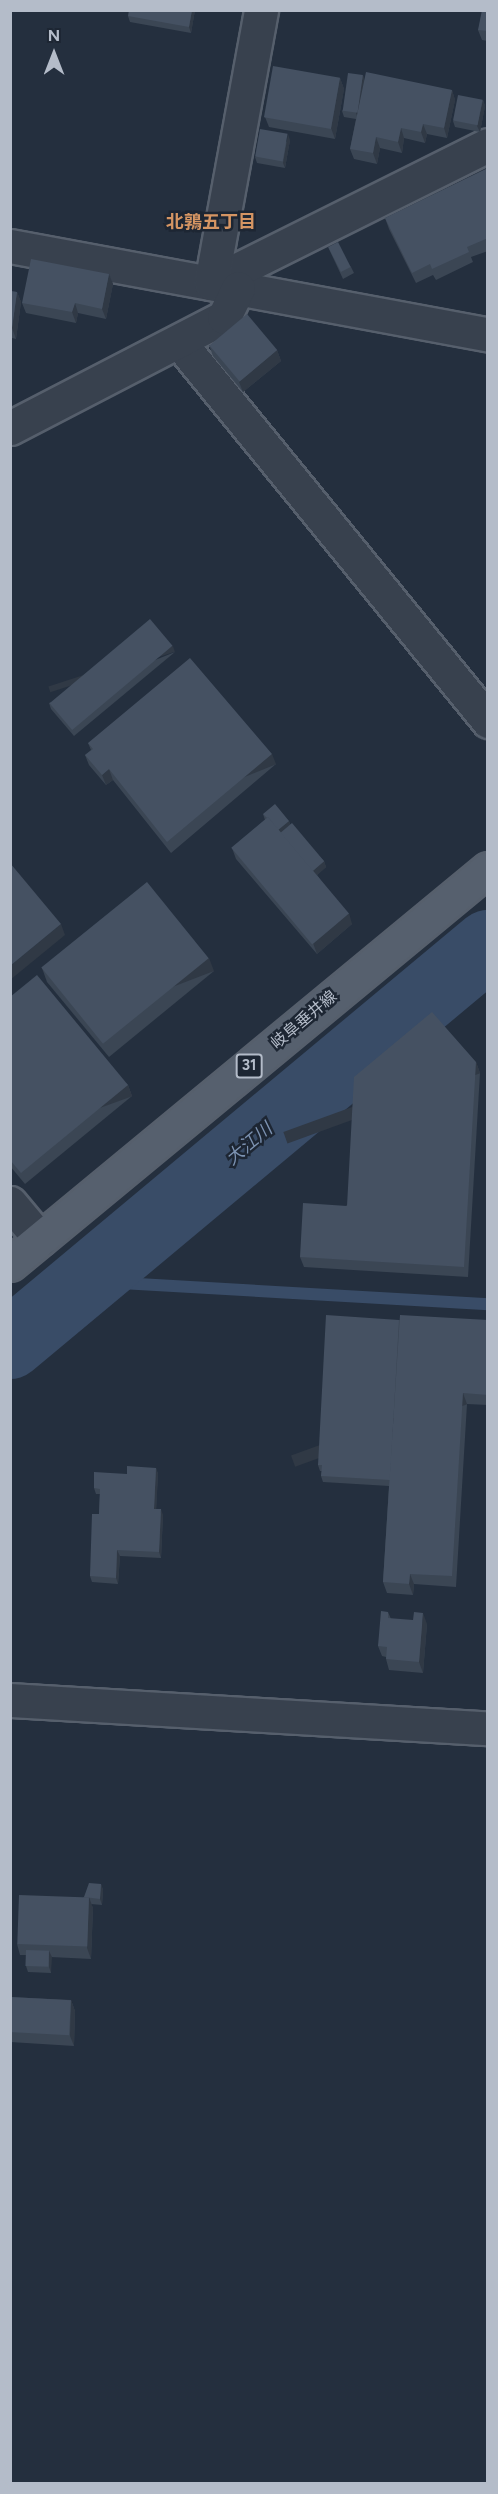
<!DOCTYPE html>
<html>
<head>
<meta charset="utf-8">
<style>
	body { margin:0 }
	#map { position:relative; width:498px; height:2494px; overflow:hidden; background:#242f3e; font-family:Figtree,"Noto Sans JP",sans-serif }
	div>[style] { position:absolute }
	.stream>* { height:12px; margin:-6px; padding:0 6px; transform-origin:6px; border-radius:6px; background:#394c67 }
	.river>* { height:70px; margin:-35px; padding:0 35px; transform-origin:35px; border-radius:35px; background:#394c67 }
	.roads { filter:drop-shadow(2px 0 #565f6c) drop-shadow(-2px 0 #565f6c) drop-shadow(0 2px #565f6c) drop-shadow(0 -2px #565f6c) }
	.minor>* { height:33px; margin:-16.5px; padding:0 16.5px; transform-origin:16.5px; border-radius:16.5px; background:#38414e }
	.major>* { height:33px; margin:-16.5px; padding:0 16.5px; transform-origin:16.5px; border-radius:16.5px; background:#56606e }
	.wall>* { inset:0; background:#3b4654 }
	.shaded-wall>* { inset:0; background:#303945; transform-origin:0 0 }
	.building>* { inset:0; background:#455162; transform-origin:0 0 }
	span { translate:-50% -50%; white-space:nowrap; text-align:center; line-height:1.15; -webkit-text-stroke:5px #1d2633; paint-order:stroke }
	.shield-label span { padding:2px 4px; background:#1d2633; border:2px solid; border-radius:4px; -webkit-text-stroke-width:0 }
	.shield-label { font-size:15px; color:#b4bcc9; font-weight:700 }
	.street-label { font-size:16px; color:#b4bcc9 }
	.neighbourhood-label { font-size:18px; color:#d59563; font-weight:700 }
	.water-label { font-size:18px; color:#7c92b1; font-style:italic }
	.frame { position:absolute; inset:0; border:12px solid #b4bcc9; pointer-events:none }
	.north { position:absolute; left:24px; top:24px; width:60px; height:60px; -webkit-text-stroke:4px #1d2633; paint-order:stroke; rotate:0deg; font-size:16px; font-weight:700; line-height:24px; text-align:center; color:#b4bcc9 }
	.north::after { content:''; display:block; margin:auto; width:21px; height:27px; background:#b4bcc9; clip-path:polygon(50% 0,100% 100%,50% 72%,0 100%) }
</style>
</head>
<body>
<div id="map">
	<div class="stream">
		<i style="left:86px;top:1281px;width:403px;rotate:3.3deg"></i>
	</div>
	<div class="river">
		<i style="left:10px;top:1344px;width:623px;rotate:-39.85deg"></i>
	</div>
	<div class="roads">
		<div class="minor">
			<i style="left:10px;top:246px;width:486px;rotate:10.5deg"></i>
			<i style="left:211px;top:283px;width:309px;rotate:-26.5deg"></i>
			<i style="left:211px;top:283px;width:278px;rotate:-79.6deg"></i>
			<i style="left:180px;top:343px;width:488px;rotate:50.8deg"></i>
			<i style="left:10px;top:428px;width:241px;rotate:-27.4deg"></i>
			<i style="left:224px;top:317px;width:32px;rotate:-64deg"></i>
			<i style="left:10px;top:1203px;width:47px;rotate:50.2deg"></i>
			<i style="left:10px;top:1700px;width:479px;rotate:3.4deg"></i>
		</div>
		<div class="major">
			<i style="left:10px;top:1264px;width:620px;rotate:-39.57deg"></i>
		</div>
	</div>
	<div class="wall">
		<i style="clip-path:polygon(195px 10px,191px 33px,130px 22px,128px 16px)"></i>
		<i style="clip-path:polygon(488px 10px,488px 41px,482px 40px,478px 30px)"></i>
		<i style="clip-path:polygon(363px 75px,364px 81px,452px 90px,455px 100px,447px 138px,427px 134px,425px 143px,404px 138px,402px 153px,380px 148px,377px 164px,354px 159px,350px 149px,356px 119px,344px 117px,342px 111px)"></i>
		<i style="clip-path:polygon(340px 78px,344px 89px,335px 139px,269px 127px,265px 117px)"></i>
		<i style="clip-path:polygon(483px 100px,485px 106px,480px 132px,455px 127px,453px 121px)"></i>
		<i style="clip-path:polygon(290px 140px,285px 168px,257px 163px,255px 157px)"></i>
		<i style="clip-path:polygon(488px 168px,488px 251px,471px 257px,473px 262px,436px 280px,433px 275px,416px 283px,389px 229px,385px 218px)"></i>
		<i style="clip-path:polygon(328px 247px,351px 267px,354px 273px,343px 279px)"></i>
		<i style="clip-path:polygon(109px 274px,113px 284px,106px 319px,78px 313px,76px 323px,26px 313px,22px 303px)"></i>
		<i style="clip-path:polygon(10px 291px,17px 292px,21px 302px,16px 339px,12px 338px,11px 347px)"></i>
		<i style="clip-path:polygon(209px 345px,277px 350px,281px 361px,243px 392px,213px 356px)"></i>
		<i style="clip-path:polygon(175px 652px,74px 736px,51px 709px,49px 703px)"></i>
		<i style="clip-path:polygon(88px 743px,276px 764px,171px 853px,113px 780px,106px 785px,89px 765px,85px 755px,91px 750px)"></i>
		<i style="clip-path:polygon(263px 814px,289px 821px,290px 824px,324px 861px,326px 867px,317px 875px,352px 924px,317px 954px,236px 859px,232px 848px,265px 820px)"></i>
		<i style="clip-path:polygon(42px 968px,214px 971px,109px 1057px,47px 982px)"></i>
		<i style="clip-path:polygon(10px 997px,128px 1085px,132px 1096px,25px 1184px,10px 1166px)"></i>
		<i style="clip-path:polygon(476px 1062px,480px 1073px,468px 1277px,304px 1267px,300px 1257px)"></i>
		<i style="clip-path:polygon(399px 1320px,488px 1320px,488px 1405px,467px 1404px,456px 1587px,414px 1584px,413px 1595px,387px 1593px,383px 1582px,389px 1486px,323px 1482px,321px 1476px,322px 1471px,320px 1471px,318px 1465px)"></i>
		<i style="clip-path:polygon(156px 1468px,158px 1474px,156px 1509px,163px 1515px,161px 1558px,120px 1556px,118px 1584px,92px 1582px,90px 1576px,99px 1514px,100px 1494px,96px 1494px,94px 1488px,127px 1474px)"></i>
		<i style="clip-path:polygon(388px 1612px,391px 1619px,427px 1624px,423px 1673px,389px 1670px,386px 1659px,386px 1657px,382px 1656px,378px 1646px)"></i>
		<i style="clip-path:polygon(101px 1884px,103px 1890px,102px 1905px,91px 1904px,93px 1908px,91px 1959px,51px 1957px,51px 1973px,28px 1972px,26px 1966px,26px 1955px,20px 1955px,17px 1944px,84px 1897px)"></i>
		<i style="clip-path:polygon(10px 1997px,71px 2000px,75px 2011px,74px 2046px,10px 2042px)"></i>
	</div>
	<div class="shaded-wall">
		<i style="clip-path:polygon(192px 10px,195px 10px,191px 33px,189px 27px)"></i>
		<i style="clip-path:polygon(363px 75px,365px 81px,358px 119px,356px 113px)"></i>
		<i style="clip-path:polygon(340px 78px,344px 89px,335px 139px,331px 128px)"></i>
		<i style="clip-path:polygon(452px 90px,455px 100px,447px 138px,444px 128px)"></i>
		<i style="clip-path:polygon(483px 100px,485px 106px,480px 132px,477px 126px)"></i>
		<i style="clip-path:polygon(423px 124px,427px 134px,425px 143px,421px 132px)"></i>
		<i style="clip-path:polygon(401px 128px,404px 138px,402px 153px,398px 142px)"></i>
		<i style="clip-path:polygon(288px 134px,290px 140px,285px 168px,283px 163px)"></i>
		<i style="clip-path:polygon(376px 137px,380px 148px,377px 164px,373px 153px)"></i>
		<i style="clip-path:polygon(109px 274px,113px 284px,106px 319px,102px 309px)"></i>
		<i style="clip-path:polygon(17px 292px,21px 302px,16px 339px,12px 328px)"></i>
		<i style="clip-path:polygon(75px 303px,78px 313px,76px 323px,72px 312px)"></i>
		<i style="clip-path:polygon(277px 350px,281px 361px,243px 392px,239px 382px)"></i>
		<i style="left:173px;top:646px;width:6px;height:131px;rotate:72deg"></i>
		<i style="left:272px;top:754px;width:11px;height:137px;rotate:68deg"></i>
		<i style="clip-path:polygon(109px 769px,113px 780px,106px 785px,102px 775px)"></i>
		<i style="clip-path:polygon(289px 821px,291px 827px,279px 837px,277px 831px)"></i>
		<i style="clip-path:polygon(324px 861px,326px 867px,314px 878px,312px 872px)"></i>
		<i style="clip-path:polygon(349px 913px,352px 924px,317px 954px,313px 943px)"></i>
		<i style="clip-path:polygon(61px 924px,65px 935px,10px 980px,10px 966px)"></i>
		<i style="left:209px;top:958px;width:14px;height:136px;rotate:69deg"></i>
		<i style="left:476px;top:1062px;width:12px;height:205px;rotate:70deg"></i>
		<i style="left:128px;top:1085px;width:12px;height:139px;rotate:70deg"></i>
		<i style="left:463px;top:1393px;width:12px;height:183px;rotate:70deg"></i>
		<i style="clip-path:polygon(156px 1468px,158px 1474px,156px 1515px,154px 1509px)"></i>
		<i style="clip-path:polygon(161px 1509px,163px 1515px,161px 1558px,159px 1552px)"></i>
		<i style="clip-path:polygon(117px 1550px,120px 1556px,118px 1584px,116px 1578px)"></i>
		<i style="clip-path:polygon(410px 1574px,414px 1584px,413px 1595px,409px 1584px)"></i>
		<i style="clip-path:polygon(423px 1613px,427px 1624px,423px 1673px,419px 1662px)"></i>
		<i style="clip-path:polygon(101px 1884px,103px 1890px,102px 1905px,100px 1899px)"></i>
		<i style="clip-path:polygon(89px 1897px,93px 1908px,91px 1959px,87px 1948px)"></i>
		<i style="clip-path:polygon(49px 1951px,52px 1957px,51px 1973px,49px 1967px)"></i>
		<i style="clip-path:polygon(71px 2000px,75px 2011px,74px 2046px,70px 2036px)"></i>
	</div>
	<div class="building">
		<i style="clip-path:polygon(129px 10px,192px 10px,189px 27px,128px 16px)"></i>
		<i style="clip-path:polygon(482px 10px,488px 10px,488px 31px,478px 30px)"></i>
		<i style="left:273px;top:66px;width:68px;height:52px;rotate:10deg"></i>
		<i style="clip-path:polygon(366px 72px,452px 90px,444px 128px,423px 124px,421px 132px,401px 128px,398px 142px,376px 137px,373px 153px,350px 149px)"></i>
		<i style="left:348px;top:73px;width:15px;height:38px;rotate:8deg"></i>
		<i style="left:458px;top:95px;width:25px;height:26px;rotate:11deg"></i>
		<i style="left:260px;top:129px;width:28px;height:28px;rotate:10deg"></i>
		<i style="clip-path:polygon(488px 168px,488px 238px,467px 247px,469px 252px,432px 269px,430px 264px,412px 273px,385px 218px)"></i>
		<i style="left:338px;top:242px;width:28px;height:11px;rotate:63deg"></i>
		<i style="clip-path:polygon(31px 259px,109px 274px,102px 309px,75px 303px,72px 312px,22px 303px)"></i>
		<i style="clip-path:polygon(10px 291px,17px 292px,12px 328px,10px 328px)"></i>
		<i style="left:247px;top:314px;width:47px;height:49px;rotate:50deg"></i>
		<i style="left:150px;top:619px;width:35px;height:131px;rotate:50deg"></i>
		<i style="clip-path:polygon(190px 658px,272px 754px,167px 842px,109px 769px,102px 775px,85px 755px,93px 749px,88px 743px)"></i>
		<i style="clip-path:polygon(275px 804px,289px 821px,278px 830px,268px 817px,267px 818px,263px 814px)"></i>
		<i style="left:268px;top:817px;width:126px;height:48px;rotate:50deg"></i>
		<i style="left:292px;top:823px;width:50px;height:15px;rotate:50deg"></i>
		<i style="clip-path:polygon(10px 863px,61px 924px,10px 966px)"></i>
		<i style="left:147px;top:882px;width:98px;height:136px;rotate:51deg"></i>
		<i style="clip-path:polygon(37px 975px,128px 1085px,21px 1173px,10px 1160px,10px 997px)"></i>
		<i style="clip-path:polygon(432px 1012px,476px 1062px,464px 1267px,300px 1257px,303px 1203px,347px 1206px,354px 1077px)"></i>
		<i style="clip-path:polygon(326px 1315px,399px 1320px,390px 1480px,321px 1476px,322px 1465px,318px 1465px)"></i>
		<i style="clip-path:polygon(400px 1315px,488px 1320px,488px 1395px,463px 1393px,452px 1576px,410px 1574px,409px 1584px,383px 1582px)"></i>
		<i style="clip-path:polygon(127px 1466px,156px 1468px,154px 1509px,161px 1509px,159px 1552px,117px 1550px,116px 1578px,90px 1576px,92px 1514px,99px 1514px,100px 1489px,94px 1488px,94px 1472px,127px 1474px)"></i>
		<i style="clip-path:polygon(381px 1611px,388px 1612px,388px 1618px,413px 1620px,414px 1612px,423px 1613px,419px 1662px,386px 1659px,387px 1647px,378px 1646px)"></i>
		<i style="clip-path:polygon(89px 1883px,101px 1884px,100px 1899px,84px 1897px)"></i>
		<i style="left:19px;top:1895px;width:70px;height:49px;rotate:2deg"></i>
		<i style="left:26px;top:1950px;width:23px;height:16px;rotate:2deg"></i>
		<i style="left:10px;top:1997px;width:61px;height:35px;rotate:3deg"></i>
	</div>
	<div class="shield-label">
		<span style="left:249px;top:1066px">31</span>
	</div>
	<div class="street-label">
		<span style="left:304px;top:1020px;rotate:-40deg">岐阜垂井線</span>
	</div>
	<div class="neighbourhood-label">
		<span style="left:211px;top:222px">北鶉五丁目</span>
	</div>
	<div class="water-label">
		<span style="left:249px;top:1144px;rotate:-40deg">大江川</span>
	</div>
	<div class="frame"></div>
	<div class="north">N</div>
</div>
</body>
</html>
